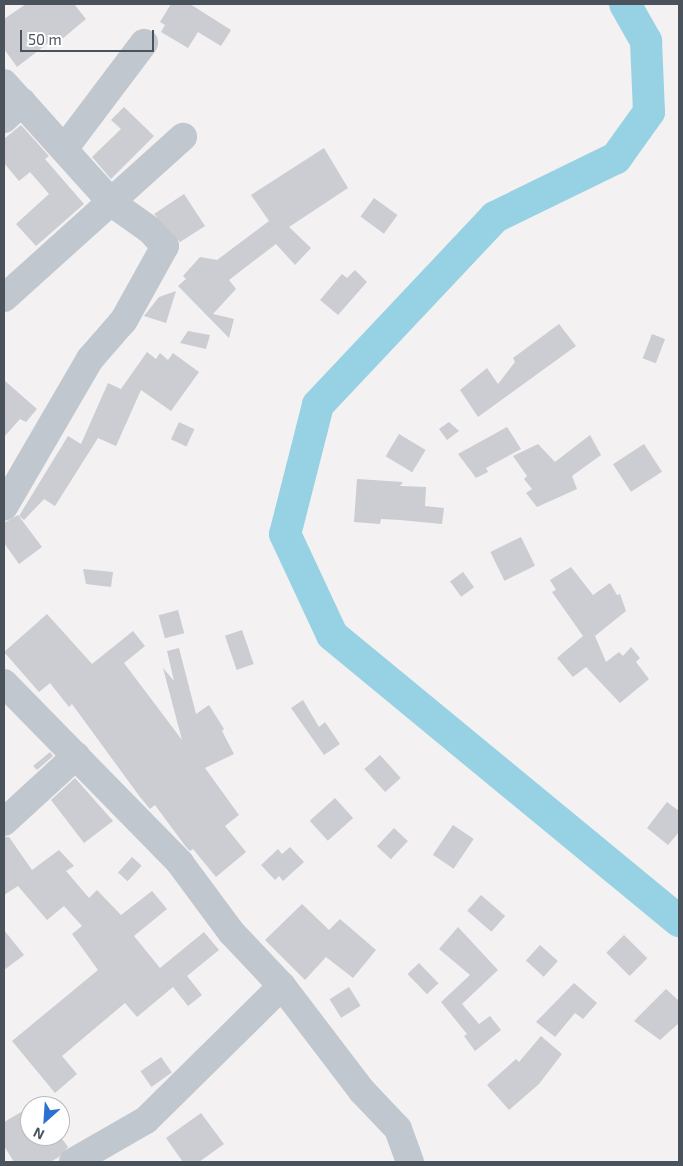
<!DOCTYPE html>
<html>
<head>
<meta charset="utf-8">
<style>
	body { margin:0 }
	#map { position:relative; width:683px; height:1166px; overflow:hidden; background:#f3f1f1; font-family:"Exo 2",sans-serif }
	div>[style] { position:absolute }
	.river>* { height:32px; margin:-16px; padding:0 16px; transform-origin:16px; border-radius:16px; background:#96d2e4 }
	.building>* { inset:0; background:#cbcdd2; transform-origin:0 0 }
	.minor>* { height:28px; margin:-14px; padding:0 14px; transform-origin:14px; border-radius:14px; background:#c0c7ce }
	span { translate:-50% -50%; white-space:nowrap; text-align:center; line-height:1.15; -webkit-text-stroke:4px #fff; paint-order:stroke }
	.frame { position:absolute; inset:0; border:5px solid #4a535c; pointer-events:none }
	.north { position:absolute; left:20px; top:1096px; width:50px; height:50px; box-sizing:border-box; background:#fff; border:1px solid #b7babe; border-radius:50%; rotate:206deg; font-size:14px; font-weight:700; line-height:20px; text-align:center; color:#4a535c }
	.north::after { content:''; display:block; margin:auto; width:18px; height:22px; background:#2c71d1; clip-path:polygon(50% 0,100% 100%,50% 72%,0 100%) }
	.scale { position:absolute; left:20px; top:30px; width:134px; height:22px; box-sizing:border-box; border:2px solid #4a535c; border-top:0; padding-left:6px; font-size:15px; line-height:18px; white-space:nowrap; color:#4a535c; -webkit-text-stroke:4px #fff; paint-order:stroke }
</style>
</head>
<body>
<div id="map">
	<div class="river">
		<i style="left:625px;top:4px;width:43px;rotate:60.4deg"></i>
		<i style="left:646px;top:41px;width:71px;rotate:87.6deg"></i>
		<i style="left:649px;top:112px;width:57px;rotate:125.7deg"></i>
		<i style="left:616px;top:158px;width:135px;rotate:154deg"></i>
		<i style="left:495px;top:217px;width:258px;rotate:133.3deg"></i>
		<i style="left:318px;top:405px;width:133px;rotate:104.3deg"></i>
		<i style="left:285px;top:534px;width:111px;rotate:65deg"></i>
		<i style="left:332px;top:635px;width:450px;rotate:39.5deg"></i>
	</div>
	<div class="building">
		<i style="clip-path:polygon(26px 4px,74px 4px,86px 19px,56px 44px,52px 40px,17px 67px,4px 49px,4px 19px)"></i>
		<i style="clip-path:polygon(171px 4px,190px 4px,231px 30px,221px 46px,198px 32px,188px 48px,161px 32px,165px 25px,160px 22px)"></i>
		<i style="clip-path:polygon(124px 107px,154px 136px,111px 179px,92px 157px,121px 129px,111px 120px)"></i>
		<i style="clip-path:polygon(21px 125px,49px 156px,45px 159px,84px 204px,36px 246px,16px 224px,49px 194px,30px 172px,19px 181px,4px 163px,4px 139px)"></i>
		<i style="clip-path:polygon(324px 148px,348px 188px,289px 227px,311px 248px,295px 265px,276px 244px,229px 280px,236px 289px,213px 314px,234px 319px,229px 338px,178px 286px,186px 279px,183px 276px,200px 257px,217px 260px,269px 221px,251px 195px)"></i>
		<i style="clip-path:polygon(184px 194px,205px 226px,180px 242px,154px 214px)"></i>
		<i style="left:374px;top:198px;width:29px;height:23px;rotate:36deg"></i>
		<i style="clip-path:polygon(355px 270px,367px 282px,338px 315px,320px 300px,342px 274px,347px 278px)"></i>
		<i style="clip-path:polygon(176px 291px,166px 323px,144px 316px,159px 297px)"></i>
		<i style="clip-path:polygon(559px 324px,576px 346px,478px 417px,460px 390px,487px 368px,498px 384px,515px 362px,513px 358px)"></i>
		<i style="clip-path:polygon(188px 331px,210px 335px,206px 349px,180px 343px)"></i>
		<i style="left:652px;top:334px;width:14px;height:26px;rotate:21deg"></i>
		<i style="clip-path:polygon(147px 352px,156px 359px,160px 353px,168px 360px,173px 353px,199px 372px,171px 411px,141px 390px,116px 446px,98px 438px,55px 506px,44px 499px,24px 520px,19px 516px,68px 436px,81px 444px,108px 383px,121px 389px)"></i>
		<i style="clip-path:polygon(4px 380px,37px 409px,26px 422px,20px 419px,4px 437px)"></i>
		<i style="left:179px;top:422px;width:17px;height:19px;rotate:25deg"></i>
		<i style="clip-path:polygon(449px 422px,459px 431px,447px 440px,439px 429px)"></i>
		<i style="clip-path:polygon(507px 427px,521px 449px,486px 468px,488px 472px,476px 478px,458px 454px)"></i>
		<i style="left:399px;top:434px;width:31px;height:26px;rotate:31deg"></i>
		<i style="clip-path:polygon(590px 435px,601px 455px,572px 476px,577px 489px,537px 507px,526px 493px,532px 489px,524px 479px,527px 476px,513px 456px,538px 444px,555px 462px)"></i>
		<i style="left:644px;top:444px;width:33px;height:37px;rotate:57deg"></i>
		<i style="clip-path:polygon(357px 479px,403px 482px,400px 486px,426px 487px,425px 506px,444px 508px,442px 524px,400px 520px,381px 519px,380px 524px,354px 522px)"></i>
		<i style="clip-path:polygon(18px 515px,42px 547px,19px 564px,4px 543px,4px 523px)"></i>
		<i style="left:521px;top:537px;width:32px;height:34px;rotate:64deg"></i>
		<i style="clip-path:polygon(571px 567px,593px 595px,610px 583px,617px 595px,620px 594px,626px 611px,595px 636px,606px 662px,619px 652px,623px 656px,631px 647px,640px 658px,636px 662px,649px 679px,620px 703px,586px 667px,573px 677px,557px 658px,583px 636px,552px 592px,556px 590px,550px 580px)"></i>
		<i style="clip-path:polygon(83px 569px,113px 572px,111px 587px,86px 584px)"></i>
		<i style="left:463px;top:572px;width:19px;height:16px;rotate:54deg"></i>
		<i style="left:178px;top:610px;width:24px;height:20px;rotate:75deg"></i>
		<i style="clip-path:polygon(47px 614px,92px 664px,133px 631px,145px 646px,124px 663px,182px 740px,163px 668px,174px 681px,167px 651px,179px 648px,196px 714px,209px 705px,224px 729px,222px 731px,234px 754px,205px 768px,239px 815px,225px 826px,246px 852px,216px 877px,193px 849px,190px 851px,186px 847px,155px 805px,150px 809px,140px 797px,72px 704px,69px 707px,50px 683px,39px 692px,4px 652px)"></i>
		<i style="left:242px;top:630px;width:36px;height:18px;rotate:71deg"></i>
		<i style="clip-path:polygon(303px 700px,319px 727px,325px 722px,340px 744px,324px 755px,291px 708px)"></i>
		<i style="clip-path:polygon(50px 752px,53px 756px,37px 770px,33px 766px)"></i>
		<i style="left:380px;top:755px;width:31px;height:21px;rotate:48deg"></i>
		<i style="clip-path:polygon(75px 778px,113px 821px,84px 843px,51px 800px)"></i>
		<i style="left:335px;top:798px;width:27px;height:34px;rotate:48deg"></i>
		<i style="clip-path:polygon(667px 802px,679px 811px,679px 832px,668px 845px,647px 828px)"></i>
		<i style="left:453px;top:825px;width:25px;height:36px;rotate:34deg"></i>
		<i style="left:394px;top:828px;width:19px;height:25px;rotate:43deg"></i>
		<i style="clip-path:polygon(4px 837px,9px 837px,32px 870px,59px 850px,74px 866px,66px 871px,89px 898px,97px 890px,121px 915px,152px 891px,167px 909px,134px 936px,160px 968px,204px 932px,219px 950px,187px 976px,202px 995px,188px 1006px,173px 987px,137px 1017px,125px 1003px,62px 1056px,77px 1074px,55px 1093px,12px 1041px,98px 970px,72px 934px,82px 926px,64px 906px,47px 920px,18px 886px,4px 895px)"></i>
		<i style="clip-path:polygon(290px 847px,304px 862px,283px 881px,279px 876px,275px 880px,261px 865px,278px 849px,282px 854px)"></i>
		<i style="left:132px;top:857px;width:13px;height:21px;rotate:42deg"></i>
		<i style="left:481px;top:895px;width:32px;height:21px;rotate:41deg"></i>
		<i style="clip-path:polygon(302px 904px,329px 930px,340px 919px,376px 950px,353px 978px,326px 957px,305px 980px,265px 940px)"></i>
		<i style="clip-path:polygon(458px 927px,498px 970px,462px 1004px,479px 1024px,490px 1016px,501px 1030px,475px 1051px,464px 1036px,467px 1034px,441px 1002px,470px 975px,439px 949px)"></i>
		<i style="clip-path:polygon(4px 930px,24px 955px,4px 970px)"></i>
		<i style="left:624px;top:935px;width:33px;height:25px;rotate:45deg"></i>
		<i style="left:540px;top:945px;width:24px;height:21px;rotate:42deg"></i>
		<i style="left:419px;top:963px;width:28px;height:16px;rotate:46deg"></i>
		<i style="clip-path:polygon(574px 983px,597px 1003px,583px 1019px,575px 1013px,555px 1037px,536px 1022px)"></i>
		<i style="left:349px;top:987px;width:22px;height:23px;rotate:58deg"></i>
		<i style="clip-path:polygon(666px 989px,679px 1001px,679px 1023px,660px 1040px,634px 1021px)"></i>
		<i style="clip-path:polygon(541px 1036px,562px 1054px,539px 1084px,509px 1110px,487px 1085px,516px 1059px,519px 1062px)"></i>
		<i style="left:161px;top:1057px;width:19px;height:25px;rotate:55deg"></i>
		<i style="clip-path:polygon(23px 1111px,30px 1122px,30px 1136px,60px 1136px,68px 1147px,59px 1157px,50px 1162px,14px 1162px,4px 1146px,4px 1122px)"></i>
		<i style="clip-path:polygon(201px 1113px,224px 1144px,199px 1162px,183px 1162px,166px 1138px)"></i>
	</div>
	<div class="minor">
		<i style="left:4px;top:83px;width:161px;rotate:48deg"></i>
		<i style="left:112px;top:203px;width:47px;rotate:35.4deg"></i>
		<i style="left:150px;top:230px;width:22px;rotate:47deg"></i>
		<i style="left:165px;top:246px;width:85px;rotate:119deg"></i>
		<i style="left:124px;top:320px;width:52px;rotate:131.1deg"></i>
		<i style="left:90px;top:359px;width:171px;rotate:120.2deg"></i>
		<i style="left:4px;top:119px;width:25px;rotate:-43deg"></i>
		<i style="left:22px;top:102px;width:63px;rotate:48.2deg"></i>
		<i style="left:64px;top:149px;width:133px;rotate:-53deg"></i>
		<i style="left:4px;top:298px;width:241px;rotate:-42deg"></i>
		<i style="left:4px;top:683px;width:252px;rotate:45.6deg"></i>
		<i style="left:180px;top:863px;width:86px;rotate:53.5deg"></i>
		<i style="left:231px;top:932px;width:74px;rotate:46.6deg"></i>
		<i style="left:282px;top:986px;width:132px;rotate:52.7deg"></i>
		<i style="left:362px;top:1091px;width:52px;rotate:46.5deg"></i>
		<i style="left:398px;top:1129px;width:35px;rotate:70deg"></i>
		<i style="left:4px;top:822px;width:98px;rotate:-42.5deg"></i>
		<i style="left:73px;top:1162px;width:84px;rotate:-29.9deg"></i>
		<i style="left:146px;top:1120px;width:191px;rotate:-44.6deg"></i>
	</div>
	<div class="frame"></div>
	<div class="north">N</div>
	<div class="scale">50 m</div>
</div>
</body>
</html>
